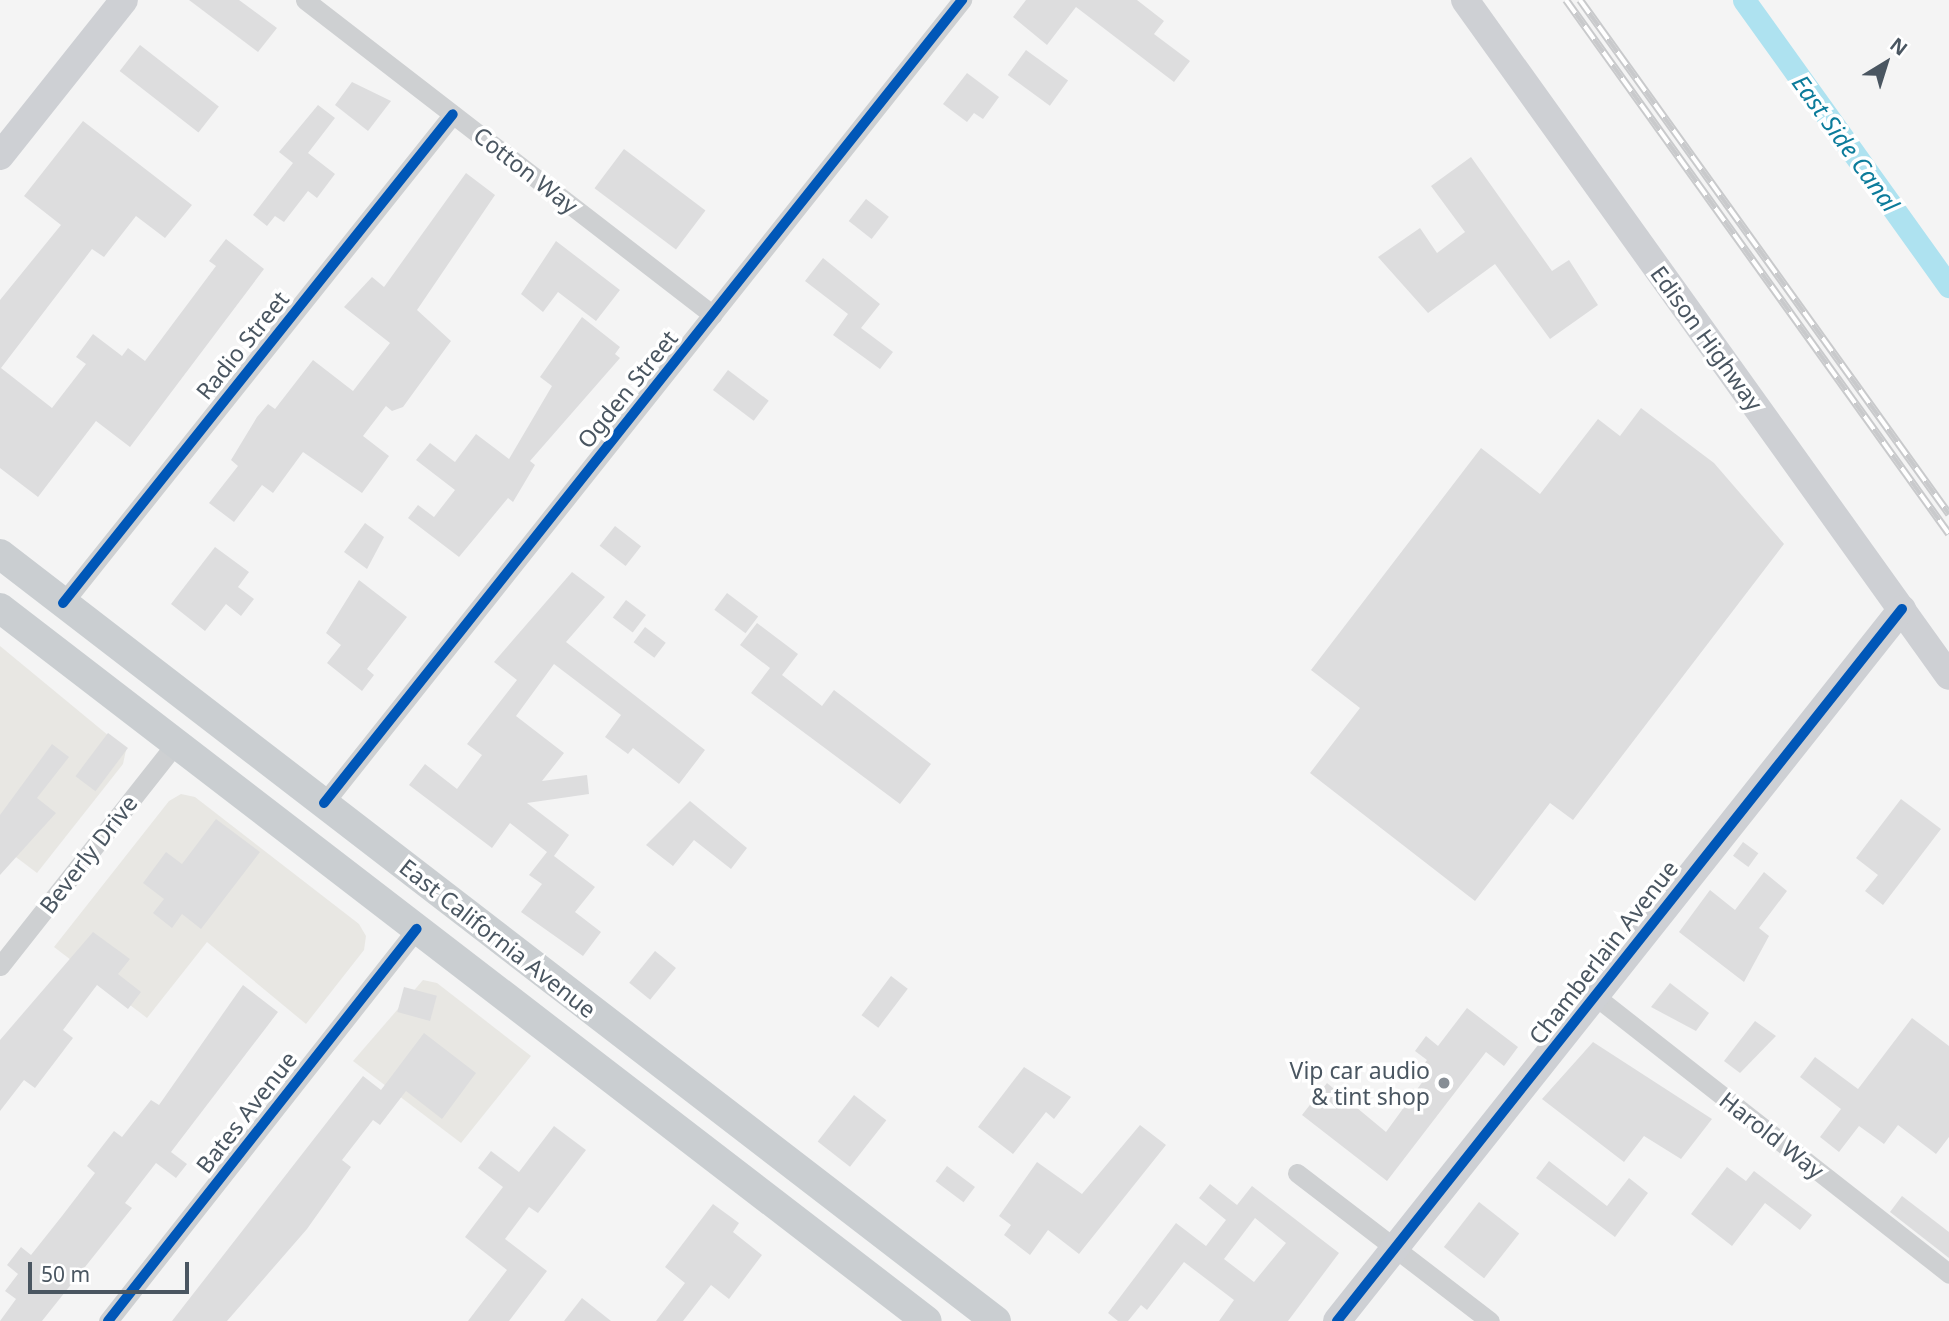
<!DOCTYPE html>
<html>
<head>
<meta charset="utf-8">
<style>
	body { margin:0 }
	#map { position:relative; width:1949px; height:1321px; overflow:hidden; background:#f4f4f4; font-family:"Noto Sans",sans-serif }
	div>[style] { position:absolute }
	.commercial>* { inset:0; background:#e8e7e3 }
	.canal>* { height:23px; margin:-11.5px; padding:0 11.5px; transform-origin:11.5px; border-radius:11.5px; background:#aee2f0 }
	.building>* { inset:0; background:#ddddde; transform-origin:0 0 }
	.street>* { height:19px; margin:-9.5px; padding:0 9.5px; transform-origin:9.5px; border-radius:9.5px; background:#ced0d2 }
	.secondary>* { height:28px; margin:-14px; padding:0 14px; transform-origin:14px; border-radius:14px; background:#ced0d4 }
	.primary>* { height:30px; margin:-15px; padding:0 15px; transform-origin:15px; border-radius:15px; background:#caced1 }
	.rail>* { height:8px; margin-top:-4px; transform-origin:0; background:repeating-linear-gradient(90deg,#fff 0 16px,#c9cacc 0 32px); box-sizing:border-box; border-block:2px solid #c9cacc }
	.cycleway>* { height:10px; margin:-5px; padding:0 5px; transform-origin:5px; border-radius:5px; background:#0057b8 }
	.dots>* { width:19px; height:19px; translate:-50% -50%; box-sizing:border-box; border:4px solid #fff; border-radius:50% }
	span { translate:-50% -50%; white-space:nowrap; text-align:center; line-height:1.15; -webkit-text-stroke:7px #fff; paint-order:stroke }
	.street-label { font-size:23px; color:#4a5661 }
	.poi-label { font-size:23px; color:#4a5661 }
	.right { translate:-100% -50%; text-align:right }
	.water-label { font-size:24px; color:#0c7c9b; font-style:italic }
	.north { position:absolute; left:1851px; top:28px; width:70px; height:70px; -webkit-text-stroke:5px #fff; paint-order:stroke; rotate:38deg; font-size:19px; font-weight:700; line-height:28px; text-align:center; color:#4a5661 }
	.north::after { content:''; display:block; margin:auto; width:24px; height:32px; background:#4a5661; clip-path:polygon(50% 0,100% 100%,50% 72%,0 100%) }
	.scale { position:absolute; left:28px; top:1262px; width:161px; height:32px; box-sizing:border-box; border:4px solid #4a5661; border-top:0; padding-left:9px; font-size:21px; line-height:24px; white-space:nowrap; color:#4a5661; -webkit-text-stroke:5px #fff; paint-order:stroke }
</style>
</head>
<body>
<div id="map">
	<div class="commercial">
		<i style="clip-path:polygon(0 646px,126px 750px,123px 764px,37px 873px,0 845px)"></i>
		<i style="clip-path:polygon(181px 794px,195px 797px,359px 924px,366px 936px,364px 950px,306px 1024px,207px 942px,147px 1018px,54px 947px,169px 801px)"></i>
		<i style="clip-path:polygon(423px 980px,437px 983px,531px 1056px,461px 1143px,353px 1061px)"></i>
	</div>
	<div class="canal">
		<i style="left:1744px;top:0;width:352px;rotate:54.4deg"></i>
	</div>
	<div class="building">
		<i style="clip-path:polygon(189px 0,239px 0,277px 28px,258px 52px)"></i>
		<i style="clip-path:polygon(1026px 0,1137px 0,1164px 21px,1154px 34px,1190px 61px,1174px 82px,1076px 7px,1047px 45px,1013px 17px)"></i>
		<i style="left:140px;top:45px;width:100px;height:33px;rotate:38deg"></i>
		<i style="left:1026px;top:50px;width:52px;height:31px;rotate:36deg"></i>
		<i style="clip-path:polygon(967px 73px,999px 97px,983px 119px,974px 113px,967px 122px,943px 104px)"></i>
		<i style="clip-path:polygon(352px 82px,391px 101px,368px 131px,335px 105px)"></i>
		<i style="clip-path:polygon(318px 105px,335px 118px,308px 153px,335px 174px,317px 198px,308px 191px,284px 222px,275px 216px,267px 226px,253px 215px,293px 163px,279px 152px)"></i>
		<i style="clip-path:polygon(83px 121px,192px 205px,165px 238px,136px 216px,104px 257px,92px 249px,1px 368px,52px 408px,86px 364px,76px 357px,93px 334px,122px 356px,128px 348px,145px 361px,216px 266px,209px 261px,226px 239px,264px 269px,130px 447px,96px 421px,38px 497px,0 468px,0 300px,61px 225px,24px 196px)"></i>
		<i style="left:624px;top:149px;width:102px;height:49px;rotate:37deg"></i>
		<i style="clip-path:polygon(1471px 157px,1552px 271px,1569px 260px,1598px 305px,1550px 339px,1495px 264px,1428px 313px,1378px 257px,1420px 228px,1437px 253px,1465px 232px,1431px 186px)"></i>
		<i style="clip-path:polygon(466px 173px,495px 195px,417px 310px,451px 341px,403px 407px,392px 411px,386px 406px,363px 436px,389px 456px,362px 493px,303px 452px,273px 493px,262px 485px,234px 522px,209px 503px,238px 466px,231px 460px,257px 417px,268px 404px,275px 409px,313px 360px,353px 391px,390px 343px,344px 307px,372px 277px,384px 287px)"></i>
		<i style="left:866px;top:199px;width:29px;height:28px;rotate:38deg"></i>
		<i style="clip-path:polygon(556px 241px,620px 290px,596px 321px,558px 292px,543px 312px,521px 294px)"></i>
		<i style="clip-path:polygon(823px 258px,880px 304px,861px 328px,893px 352px,880px 369px,833px 335px,848px 314px,805px 281px)"></i>
		<i style="clip-path:polygon(582px 317px,620px 347px,615px 354px,620px 358px,530px 461px,535px 465px,513px 502px,508px 498px,459px 557px,408px 518px,418px 505px,434px 517px,455px 490px,416px 460px,430px 443px,455px 462px,476px 434px,509px 459px,552px 386px,540px 377px)"></i>
		<i style="left:728px;top:370px;width:51px;height:25px;rotate:37deg"></i>
		<i style="clip-path:polygon(1641px 408px,1714px 463px,1784px 544px,1573px 820px,1550px 803px,1475px 901px,1310px 773px,1360px 708px,1311px 670px,1481px 448px,1540px 494px,1598px 419px,1620px 436px)"></i>
		<i style="clip-path:polygon(365px 523px,384px 537px,367px 569px,344px 552px)"></i>
		<i style="left:615px;top:526px;width:33px;height:25px;rotate:38deg"></i>
		<i style="clip-path:polygon(215px 547px,249px 572px,238px 587px,254px 599px,241px 616px,226px 604px,205px 631px,171px 604px)"></i>
		<i style="clip-path:polygon(572px 572px,605px 597px,566px 642px,705px 750px,679px 784px,633px 748px,628px 754px,605px 737px,621px 715px,554px 664px,516px 716px,564px 753px,542px 781px,587px 775px,589px 794px,527px 803px,569px 835px,554px 856px,595px 887px,575px 912px,601px 932px,583px 956px,521px 912px,542px 884px,529px 875px,547px 852px,510px 823px,492px 848px,409px 785px,425px 764px,457px 789px,482px 755px,467px 744px,517px 680px,494px 662px)"></i>
		<i style="clip-path:polygon(359px 580px,407px 617px,367px 669px,374px 675px,362px 691px,327px 663px,341px 645px,326px 633px)"></i>
		<i style="left:727px;top:593px;width:39px;height:21px;rotate:37deg"></i>
		<i style="left:626px;top:600px;width:25px;height:22px;rotate:37deg"></i>
		<i style="clip-path:polygon(757px 623px,798px 654px,782px 675px,822px 706px,834px 690px,931px 764px,900px 804px,751px 693px,770px 668px,740px 645px)"></i>
		<i style="left:645px;top:627px;width:26px;height:19px;rotate:37deg"></i>
		<i style="left:108px;top:733px;width:25px;height:54px;rotate:37deg"></i>
		<i style="clip-path:polygon(52px 744px,69px 757px,37px 798px,56px 813px,0 875px,0 815px)"></i>
		<i style="clip-path:polygon(1901px 799px,1941px 829px,1883px 905px,1865px 891px,1878px 875px,1856px 858px)"></i>
		<i style="clip-path:polygon(690px 801px,747px 848px,731px 869px,694px 840px,673px 866px,646px 845px)"></i>
		<i style="clip-path:polygon(216px 819px,260px 852px,201px 929px,182px 914px,172px 928px,153px 913px,164px 899px,143px 883px,166px 852px,182px 864px)"></i>
		<i style="left:1743px;top:842px;width:19px;height:17px;rotate:36deg"></i>
		<i style="clip-path:polygon(1764px 872px,1787px 891px,1759px 928px,1769px 936px,1744px 982px,1679px 932px,1710px 890px,1735px 910px)"></i>
		<i style="clip-path:polygon(93px 932px,130px 959px,118px 974px,141px 992px,128px 1009px,97px 985px,63px 1030px,73px 1038px,35px 1088px,24px 1080px,0 1111px,0 1040px)"></i>
		<i style="left:655px;top:951px;width:27px;height:41px;rotate:39deg"></i>
		<i style="left:891px;top:976px;width:21px;height:49px;rotate:37deg"></i>
		<i style="clip-path:polygon(1670px 983px,1709px 1013px,1696px 1031px,1651px 1007px)"></i>
		<i style="clip-path:polygon(243px 985px,278px 1012px,171px 1152px,187px 1164px,176px 1178px,156px 1163px,125px 1203px,132px 1208px,42px 1321px,0 1321px,16px 1299px,5px 1291px,18px 1274px,7px 1265px,21px 1247px,31px 1255px,62px 1216px,95px 1173px,87px 1166px,114px 1131px,122px 1137px,151px 1100px,159px 1105px)"></i>
		<i style="left:404px;top:987px;width:34px;height:26px;rotate:15deg"></i>
		<i style="clip-path:polygon(1467px 1008px,1518px 1047px,1504px 1066px,1486px 1052px,1387px 1181px,1302px 1115px,1327px 1083px,1386px 1132px,1426px 1077px,1419px 1071px,1427px 1060px,1415px 1051px,1426px 1036px,1438px 1046px)"></i>
		<i style="clip-path:polygon(1912px 1018px,1949px 1046px,1949px 1137px,1936px 1154px,1898px 1125px,1884px 1144px,1859px 1126px,1839px 1152px,1820px 1137px,1841px 1109px,1800px 1077px,1815px 1057px,1858px 1089px)"></i>
		<i style="clip-path:polygon(1755px 1021px,1776px 1036px,1740px 1073px,1724px 1061px)"></i>
		<i style="clip-path:polygon(424px 1033px,476px 1073px,442px 1119px,406px 1091px,380px 1125px,373px 1120px,342px 1160px,351px 1167px,307px 1229px,227px 1321px,172px 1321px,363px 1076px,381px 1090px)"></i>
		<i style="clip-path:polygon(1593px 1042px,1712px 1119px,1681px 1159px,1644px 1136px,1624px 1162px,1542px 1099px)"></i>
		<i style="clip-path:polygon(1024px 1067px,1071px 1097px,1054px 1119px,1046px 1112px,1013px 1154px,978px 1127px)"></i>
		<i style="left:854px;top:1095px;width:41px;height:59px;rotate:38deg"></i>
		<i style="clip-path:polygon(1140px 1125px,1166px 1145px,1079px 1254px,1048px 1230px,1030px 1255px,1004px 1235px,1011px 1225px,999px 1216px,1037px 1162px,1082px 1194px)"></i>
		<i style="clip-path:polygon(554px 1126px,586px 1150px,538px 1213px,529px 1207px,505px 1239px,547px 1271px,509px 1321px,468px 1321px,507px 1270px,465px 1237px,503px 1187px,478px 1168px,491px 1151px,519px 1172px)"></i>
		<i style="clip-path:polygon(1549px 1161px,1607px 1206px,1629px 1178px,1648px 1193px,1615px 1237px,1536px 1178px)"></i>
		<i style="left:947px;top:1166px;width:35px;height:19px;rotate:37deg"></i>
		<i style="clip-path:polygon(1727px 1167px,1746px 1181px,1754px 1171px,1812px 1215px,1800px 1230px,1765px 1203px,1732px 1246px,1691px 1214px)"></i>
		<i style="clip-path:polygon(evenodd,1210px 1184px,1237px 1205px,1252px 1186px,1339px 1253px,1288px 1321px,1219px 1321px,1234px 1300px,1184px 1262px,1147px 1310px,1141px 1305px,1128px 1321px,1118px 1321px,1108px 1313px,1176px 1223px,1206px 1246px,1226px 1220px,1199px 1198px,1210px 1184px,1255px 1218px,1286px 1243px,1254px 1282px,1224px 1259px,1255px 1218px)"></i>
		<i style="clip-path:polygon(1902px 1196px,1949px 1232px,1949px 1258px,1890px 1212px)"></i>
		<i style="left:1479px;top:1202px;width:51px;height:57px;rotate:38deg"></i>
		<i style="clip-path:polygon(713px 1204px,739px 1223px,733px 1232px,762px 1255px,729px 1299px,711px 1285px,683px 1321px,656px 1321px,685px 1283px,665px 1267px)"></i>
		<i style="clip-path:polygon(582px 1298px,611px 1321px,564px 1321px)"></i>
	</div>
	<div class="street">
		<i style="left:305px;top:0;width:515px;rotate:37.67deg"></i>
		<i style="left:63px;top:603px;width:625px;rotate:-51.43deg"></i>
		<i style="left:324px;top:803px;width:1026px;rotate:-51.53deg"></i>
		<i style="left:0;top:966px;width:284px;rotate:-51.7deg"></i>
		<i style="left:1595px;top:996px;width:450px;rotate:38.1deg"></i>
		<i style="left:1297px;top:1173px;width:243px;rotate:37.5deg"></i>
		<i style="left:108px;top:1321px;width:499px;rotate:-51.8deg"></i>
	</div>
	<div class="secondary">
		<i style="left:1465px;top:0;width:831px;rotate:54.4deg"></i>
		<i style="left:0;top:156px;width:199px;rotate:-51.5deg"></i>
		<i style="left:1337px;top:1321px;width:909px;rotate:-51.57deg"></i>
	</div>
	<div class="primary">
		<i style="left:0;top:554px;width:1257px;rotate:37.6deg"></i>
		<i style="left:0;top:608px;width:1169px;rotate:37.57deg"></i>
	</div>
	<div class="rail">
		<i style="left:1566px;top:0;width:657px;rotate:54.35deg"></i>
		<i style="left:1580px;top:0;width:633px;rotate:54.33deg"></i>
	</div>
	<div class="cycleway">
		<i style="left:63px;top:603px;width:625px;rotate:-51.43deg"></i>
		<i style="left:324px;top:803px;width:1026px;rotate:-51.53deg"></i>
		<i style="left:108px;top:1321px;width:499px;rotate:-51.8deg"></i>
		<i style="left:1337px;top:1321px;width:909px;rotate:-51.57deg"></i>
	</div>
	<div class="dots">
		<i style="left:1444px;top:1083px;background:#868d94"></i>
	</div>
	<div class="street-label">
		<span style="left:526px;top:170px;rotate:38deg">Cotton Way</span>
		<span style="left:1707px;top:338px;rotate:54deg">Edison Highway</span>
		<span style="left:242px;top:345px;rotate:-51deg">Radio Street</span>
		<span style="left:627px;top:389px;rotate:-51deg">Ogden Street</span>
		<span style="left:88px;top:854px;rotate:-52deg">Beverly Drive</span>
		<span style="left:498px;top:938px;rotate:38deg">East California Avenue</span>
		<span style="left:1603px;top:952px;rotate:-52deg">Chamberlain Avenue</span>
		<span style="left:246px;top:1112px;rotate:-52deg">Bates Avenue</span>
		<span style="left:1772px;top:1135px;rotate:38deg">Harold Way</span>
	</div>
	<div class="poi-label">
		<span class="right" style="left:1430px;top:1083px">Vip car audio<br>&amp; tint shop</span>
	</div>
	<div class="water-label">
		<span style="left:1846px;top:143px;rotate:54deg">East Side Canal</span>
	</div>
	<div class="north">N</div>
	<div class="scale">50 m</div>
</div>
</body>
</html>
